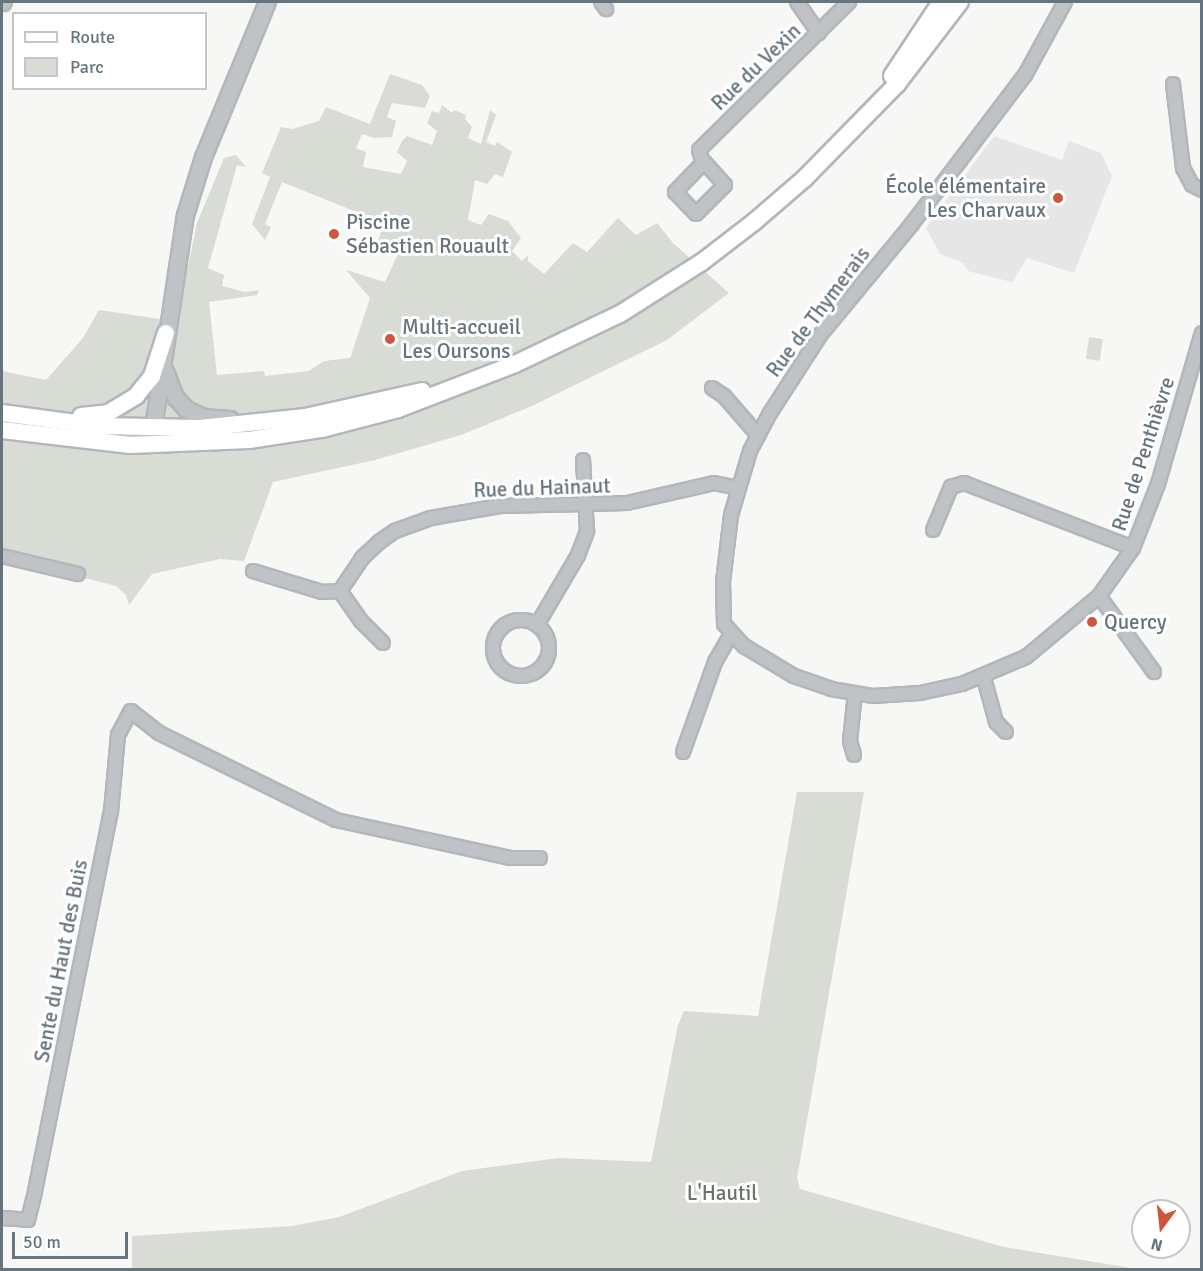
<!DOCTYPE html>
<html>
<head>
<meta charset="utf-8">
<style>
	body { margin:0 }
	#map { position:relative; width:1203px; height:1271px; overflow:hidden; background:#f7f7f5; font-family:Signika,sans-serif }
	div>[style] { position:absolute }
	.built>* { inset:0; background:#e5e6e5 }
	.green>* { inset:0; background:#d8dcd5; transform-origin:0 0 }
	.roads { filter:drop-shadow(2px 0 #b2b7bb) drop-shadow(-2px 0 #b2b7bb) drop-shadow(0 2px #b2b7bb) drop-shadow(0 -2px #b2b7bb) }
	.minor>* { height:12px; margin:-6px; padding:0 6px; transform-origin:6px; border-radius:6px; background:#bfc3c6 }
	.minor>.ring { margin:-6px; padding:0; box-sizing:content-box; background:none; border:12px solid #bfc3c6; border-radius:50% }
	.tertiary>* { height:15px; margin:-7.5px; padding:0 7.5px; transform-origin:7.5px; border-radius:7.5px; background:#bfc3c6 }
	.secondary>* { height:16px; margin:-8px; padding:0 8px; transform-origin:8px; border-radius:8px; background:#fff }
	.dots>* { width:16px; height:16px; translate:-50% -50%; box-sizing:border-box; border:3px solid #fff; border-radius:50% }
	span { translate:-50% -50%; white-space:nowrap; text-align:center; line-height:1.15; -webkit-text-stroke:6px #fff; paint-order:stroke }
	.street-label { font-size:21px; color:#66747d }
	.poi-label { font-size:21px; color:#66747d }
	.right { translate:-100% -50%; text-align:right }
	.left { translate:0 -50%; text-align:left }
	.park-label { font-size:21px; color:#687664 }
	.frame { position:absolute; inset:0; border:3px solid #66747d; pointer-events:none }
	.legend { position:absolute; left:12px; top:12px; width:195px; height:78px; box-sizing:border-box; background:#fff; border:2px solid #c2c7cb; margin:0; padding:8px 10px; list-style:none; font-size:18px; color:#66747d }
	.legend li { display:flex; align-items:center; gap:12px; height:30px }
	.legend b { width:30px; border:2px solid #c2c7cb }
	.north { position:absolute; left:1131px; top:1199px; width:60px; height:60px; box-sizing:border-box; background:#fff; border:2px solid #c2c7cb; border-radius:50%; rotate:195deg; font-size:16px; font-weight:700; line-height:24px; text-align:center; color:#66747d }
	.north::after { content:''; display:block; margin:auto; width:21px; height:27px; background:#cf563d; clip-path:polygon(50% 0,100% 100%,50% 72%,0 100%) }
	.scale { position:absolute; left:12px; top:1232px; width:116px; height:27px; box-sizing:border-box; border:3px solid #66747d; border-top:0; padding-left:8px; font-size:18px; line-height:21px; white-space:nowrap; color:#66747d; -webkit-text-stroke:4px #fff; paint-order:stroke }
</style>
</head>
<body>
<div id="map">
	<div class="built">
		<i style="clip-path:polygon(994px 136px,1062px 160px,1069px 141px,1101px 153px,1112px 176px,1074px 273px,1027px 258px,1012px 282px,968px 271px,963px 263px,940px 254px,926px 228px)"></i>
	</div>
	<div class="green">
		<i style="clip-path:polygon(390px 74px,422px 85px,430px 96px,425px 108px,392px 103px,387px 117px,396px 121px,392px 137px,374px 138px,362px 134px,356px 148px,366px 152px,363px 167px,401px 174px,407px 161px,397px 152px,402px 141px,407px 136px,432px 145px,437px 131px,427px 123px,432px 111px,439px 113px,442px 105px,452px 113px,454px 110px,466px 115px,465px 119px,472px 127px,468px 138px,481px 144px,490px 110px,496px 115px,486px 142px,495px 146px,497px 142px,512px 152px,503px 177px,495px 174px,487px 184px,475px 180px,468px 220px,481px 225px,489px 214px,508px 221px,521px 238px,512px 251px,522px 261px,528px 255px,528px 261px,544px 274px,573px 243px,587px 252px,618px 218px,636px 235px,657px 223px,673px 243px,729px 293px,667px 340px,532px 406px,461px 435px,375px 460px,273px 482px,244px 561px,220px 559px,152px 574px,129px 605px,126px 595px,116px 586px,2px 556px,2px 371px,46px 380px,83px 338px,99px 310px,167px 320px,178px 315px,197px 223px,224px 158px,236px 155px,246px 167px,237px 165px,208px 268px,224px 275px,222px 286px,245px 292px,259px 290px,257px 295px,209px 302px,217px 375px,264px 371px,265px 376px,309px 371px,324px 361px,350px 358px,370px 298px,346px 270px,385px 282px,397px 256px,396px 248px,378px 241px,384px 223px,282px 182px,265px 224px,271px 227px,265px 240px,252px 224px,270px 177px,262px 173px,281px 127px,292px 129px,319px 121px,326px 107px,370px 124px)"></i>
		<i style="left:1089px;top:337px;width:14px;height:22px;rotate:8deg"></i>
		<i style="clip-path:polygon(797px 792px,864px 792px,797px 1178px,800px 1189px,1004px 1247px,1137px 1269px,132px 1269px,132px 1236px,292px 1226px,339px 1217px,462px 1171px,559px 1158px,651px 1162px,678px 1025px,684px 1011px,758px 1016px)"></i>
	</div>
	<div class="roads">
		<div class="minor">
			<i style="left:601px;top:2px;width:9px;rotate:54deg"></i>
			<i style="left:797px;top:2px;width:38px;rotate:55deg"></i>
			<i style="left:1065px;top:2px;width:83px;rotate:118.7deg"></i>
			<i style="left:1025px;top:75px;width:187px;rotate:127.2deg"></i>
			<i style="left:912px;top:224px;width:143px;rotate:129.6deg"></i>
			<i style="left:821px;top:334px;width:94px;rotate:122.8deg"></i>
			<i style="left:770px;top:413px;width:43px;rotate:117.8deg"></i>
			<i style="left:750px;top:451px;width:67px;rotate:106.5deg"></i>
			<i style="left:731px;top:515px;width:67px;rotate:96.8deg"></i>
			<i style="left:723px;top:582px;width:42px;rotate:88.6deg"></i>
			<i style="left:724px;top:624px;width:30px;rotate:48deg"></i>
			<i style="left:744px;top:646px;width:58px;rotate:31deg"></i>
			<i style="left:794px;top:676px;width:39px;rotate:19deg"></i>
			<i style="left:831px;top:689px;width:43px;rotate:9.5deg"></i>
			<i style="left:873px;top:696px;width:47px;rotate:-3.7deg"></i>
			<i style="left:920px;top:693px;width:43px;rotate:-12.1deg"></i>
			<i style="left:962px;top:684px;width:69px;rotate:-22.9deg"></i>
			<i style="left:1026px;top:657px;width:95px;rotate:-39.9deg"></i>
			<i style="left:1099px;top:596px;width:59px;rotate:-54.7deg"></i>
			<i style="left:1133px;top:548px;width:69px;rotate:-68.7deg"></i>
			<i style="left:1158px;top:484px;width:157px;rotate:-73.8deg"></i>
			<i style="left:4px;top:4px;width:2px;rotate:-63deg"></i>
			<i style="left:1173px;top:84px;width:85px;rotate:83.2deg"></i>
			<i style="left:1183px;top:168px;width:19px;rotate:62deg"></i>
			<i style="left:1192px;top:185px;width:11px;rotate:27deg"></i>
			<i style="left:704px;top:162px;width:42px;rotate:134deg"></i>
			<i style="left:675px;top:192px;width:30px;rotate:46deg"></i>
			<i style="left:696px;top:214px;width:41px;rotate:-45deg"></i>
			<i style="left:725px;top:185px;width:31px;rotate:-132deg"></i>
			<i style="left:704px;top:162px;width:3px;rotate:-135deg"></i>
			<i style="left:702px;top:160px;width:10px;rotate:-107deg"></i>
			<i style="left:699px;top:150px;width:211px;rotate:-44.6deg"></i>
			<i style="left:712px;top:388px;width:14px;rotate:34deg"></i>
			<i style="left:724px;top:396px;width:52px;rotate:48.9deg"></i>
			<i style="left:933px;top:530px;width:47px;rotate:-67.3deg"></i>
			<i style="left:951px;top:487px;width:14px;rotate:-17deg"></i>
			<i style="left:964px;top:483px;width:181px;rotate:21deg"></i>
			<i style="left:2px;top:556px;width:78px;rotate:13.3deg"></i>
			<i style="left:253px;top:571px;width:72px;rotate:16.9deg"></i>
			<i style="left:322px;top:592px;width:18px;rotate:-3deg"></i>
			<i style="left:340px;top:591px;width:37px;rotate:55deg"></i>
			<i style="left:361px;top:621px;width:31px;rotate:45deg"></i>
			<i style="left:340px;top:591px;width:40px;rotate:-56deg"></i>
			<i style="left:362px;top:558px;width:23px;rotate:-43deg"></i>
			<i style="left:379px;top:542px;width:19px;rotate:-35deg"></i>
			<i style="left:395px;top:531px;width:38px;rotate:-20deg"></i>
			<i style="left:431px;top:518px;width:70px;rotate:-9.9deg"></i>
			<i style="left:500px;top:506px;width:127px;rotate:-1.4deg"></i>
			<i style="left:627px;top:503px;width:89px;rotate:-12.9deg"></i>
			<i style="left:714px;top:483px;width:24px;rotate:12deg"></i>
			<i style="left:1099px;top:596px;width:94px;rotate:54.1deg"></i>
			<i class="ring" style="left:493px;top:620px;width:44px;height:44px"></i>
			<i style="left:537px;top:625px;width:81px;rotate:-59.6deg"></i>
			<i style="left:578px;top:555px;width:26px;rotate:-69deg"></i>
			<i style="left:587px;top:531px;width:71px;rotate:-93.2deg"></i>
			<i style="left:984px;top:678px;width:46px;rotate:74.7deg"></i>
			<i style="left:996px;top:722px;width:14px;rotate:45deg"></i>
			<i style="left:683px;top:752px;width:96px;rotate:-70.4deg"></i>
			<i style="left:715px;top:662px;width:32px;rotate:-60deg"></i>
			<i style="left:854px;top:755px;width:15px;rotate:-106deg"></i>
			<i style="left:850px;top:741px;width:48px;rotate:-84.1deg"></i>
			<i style="left:2px;top:1218px;width:26px;rotate:4deg"></i>
			<i style="left:28px;top:1220px;width:30px;rotate:-76deg"></i>
			<i style="left:35px;top:1191px;width:387px;rotate:-78.7deg"></i>
			<i style="left:111px;top:812px;width:77px;rotate:-84.8deg"></i>
			<i style="left:118px;top:735px;width:27px;rotate:-62deg"></i>
			<i style="left:131px;top:711px;width:36px;rotate:38deg"></i>
			<i style="left:159px;top:733px;width:197px;rotate:26.2deg"></i>
			<i style="left:336px;top:820px;width:178px;rotate:12.3deg"></i>
			<i style="left:510px;top:858px;width:30px"></i>
		</div>
		<div class="tertiary">
			<i style="left:165px;top:371px;width:28px;rotate:69deg"></i>
			<i style="left:175px;top:397px;width:16px;rotate:47deg"></i>
			<i style="left:186px;top:409px;width:19px;rotate:25deg"></i>
			<i style="left:203px;top:417px;width:27px;rotate:4deg"></i>
			<i style="left:129px;top:438px;width:19px;rotate:-3deg"></i>
			<i style="left:148px;top:437px;width:10px;rotate:-61deg"></i>
			<i style="left:153px;top:428px;width:215px;rotate:-81.5deg"></i>
			<i style="left:185px;top:215px;width:61px;rotate:-72.8deg"></i>
			<i style="left:203px;top:157px;width:168px;rotate:-67.6deg"></i>
		</div>
		<div class="secondary">
			<i style="left:892px;top:76px;width:89px;rotate:-56.5deg"></i>
			<i style="left:2px;top:413px;width:99px;rotate:7.6deg"></i>
			<i style="left:100px;top:426px;width:100px;rotate:1.1deg"></i>
			<i style="left:200px;top:428px;width:106px;rotate:-6deg"></i>
			<i style="left:305px;top:417px;width:120px;rotate:-12.5deg"></i>
			<i style="left:81px;top:416px;width:27px;rotate:-6deg"></i>
			<i style="left:108px;top:413px;width:33px;rotate:-31deg"></i>
			<i style="left:136px;top:396px;width:26px;rotate:-51deg"></i>
			<i style="left:152px;top:376px;width:45px;rotate:-72deg"></i>
			<i style="left:2px;top:430px;width:129px;rotate:6.7deg"></i>
			<i style="left:130px;top:445px;width:119px;rotate:-2.4deg"></i>
			<i style="left:249px;top:440px;width:74px;rotate:-8.6deg"></i>
			<i style="left:322px;top:429px;width:79px;rotate:-14.7deg"></i>
			<i style="left:398px;top:409px;width:125px;rotate:-21deg"></i>
			<i style="left:515px;top:364px;width:116px;rotate:-25.5deg"></i>
			<i style="left:620px;top:314px;width:97px;rotate:-32.4deg"></i>
			<i style="left:702px;top:262px;width:66px;rotate:-37.6deg"></i>
			<i style="left:754px;top:222px;width:67px;rotate:-40.8deg"></i>
			<i style="left:805px;top:178px;width:132px;rotate:-45.6deg"></i>
			<i style="left:897px;top:84px;width:103px;rotate:-52.5deg"></i>
		</div>
	</div>
	<div class="dots">
		<i style="left:1058px;top:198px;background:#cf563d"></i>
		<i style="left:334px;top:234px;background:#cf563d"></i>
		<i style="left:390px;top:339px;background:#cf563d"></i>
		<i style="left:1092px;top:622px;background:#cf563d"></i>
	</div>
	<div class="street-label">
		<span style="left:756px;top:67px;rotate:-44deg">Rue du Vexin</span>
		<span style="left:818px;top:312px;rotate:-53deg">Rue de Thymerais</span>
		<span style="left:1143px;top:454px;rotate:-72deg">Rue de Penthièvre</span>
		<span style="left:542px;top:488px;rotate:-2deg">Rue du Hainaut</span>
		<span style="left:61px;top:961px;rotate:-79deg">Sente du Haut des Buis</span>
	</div>
	<div class="poi-label">
		<span class="right" style="left:1046px;top:198px">École élémentaire<br>Les Charvaux</span>
		<span class="left" style="left:346px;top:234px">Piscine<br>Sébastien Rouault</span>
		<span class="left" style="left:402px;top:339px">Multi-accueil<br>Les Oursons</span>
		<span class="left" style="left:1104px;top:622px">Quercy</span>
	</div>
	<div class="park-label">
		<span style="left:722px;top:1193px">L'Hautil</span>
	</div>
	<div class="frame"></div>
	<ul class="legend">
	<li><b style="height:8px;background:#fff"></b>Route</li>
	<li><b style="height:16px;background:#d8dcd5"></b>Parc</li>
	</ul>
	<div class="north">N</div>
	<div class="scale">50 m</div>
</div>
</body>
</html>
